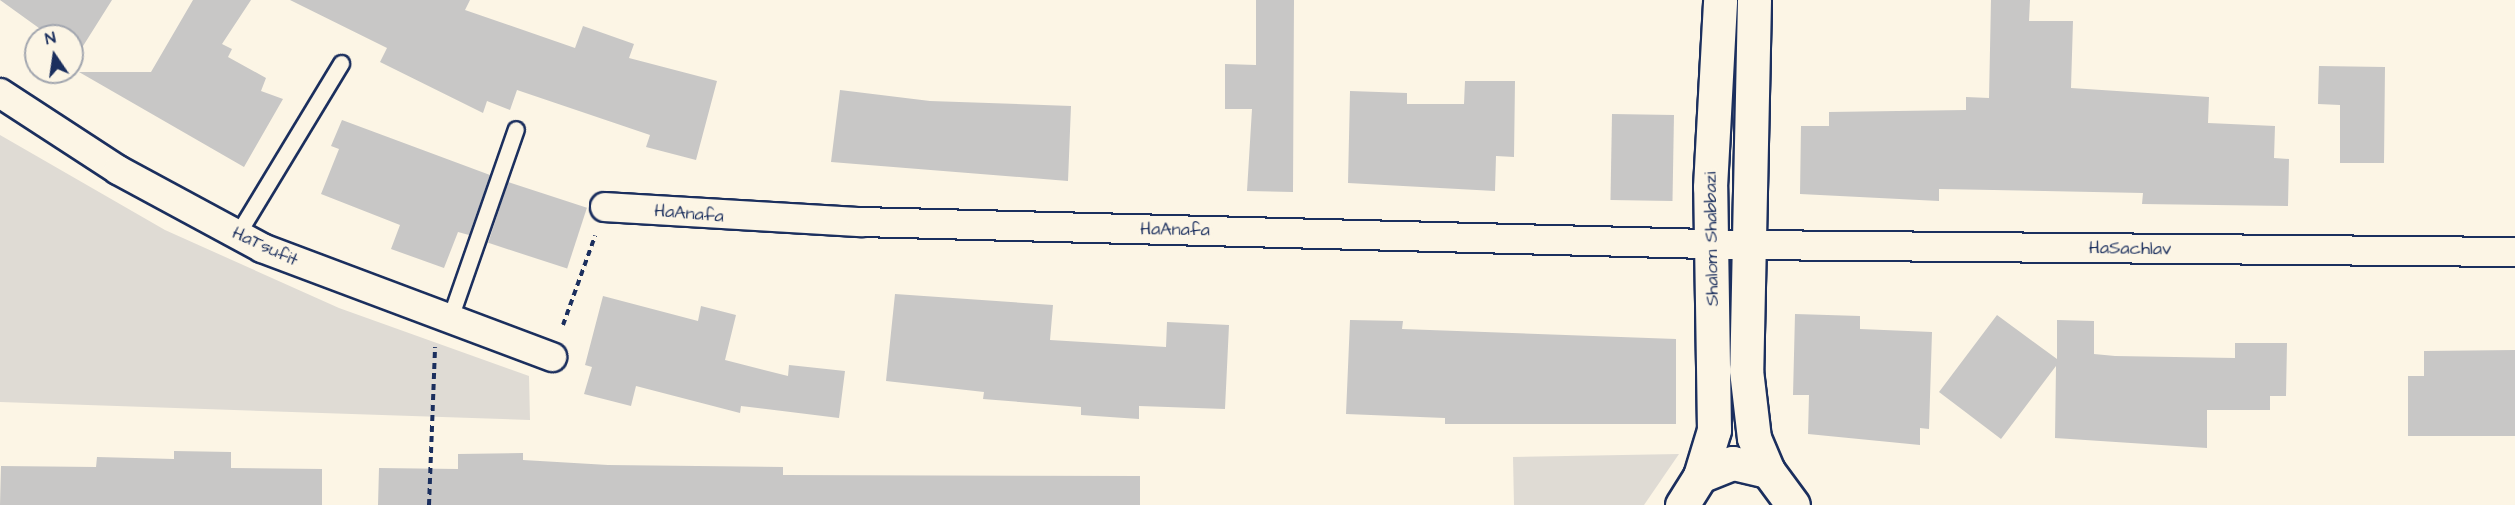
<!DOCTYPE html>
<html>
<head>
<meta charset="utf-8">
<style>
	body { margin:0 }
	#map { position:relative; width:2515px; height:505px; overflow:hidden; background:#fcf5e5; font-family:"Architects Daughter",sans-serif }
	div>[style] { position:absolute }
	.green>* { inset:0; background:#dfdbd4 }
	.building>* { inset:0; background:#c8c7c6; transform-origin:0 0 }
	.path>* { height:4px; margin-top:-2px; transform-origin:0; background:repeating-linear-gradient(90deg,#1b2f5e 0 6px,transparent 0 10.5px) }
	.roads { filter:drop-shadow(2px 0 #1b2f5e) drop-shadow(-2px 0 #1b2f5e) drop-shadow(0 2px #1b2f5e) drop-shadow(0 -2px #1b2f5e) }
	.lane>* { height:15px; margin:-7.5px; padding:0 7.5px; transform-origin:7.5px; border-radius:7.5px; background:#fcf5e5 }
	.street>* { height:28px; margin:-14px; padding:0 14px; transform-origin:14px; border-radius:14px; background:#fcf5e5 }
	.secondary>* { height:33px; margin:-16.5px; padding:0 16.5px; transform-origin:16.5px; border-radius:16.5px; background:#fcf5e5 }
	span { translate:-50% -50%; white-space:nowrap; text-align:center; line-height:1.15; -webkit-text-stroke:6px #fcf5e5; paint-order:stroke }
	.street-label { font-size:18px; color:#1b2f5e }
	.north { position:absolute; left:24px; top:24px; width:60px; height:60px; box-sizing:border-box; background:#fcf5e5; border:2px solid #a2a6af; border-radius:50%; rotate:347deg; font-size:16px; font-weight:700; line-height:24px; text-align:center; color:#1b2f5e }
	.north::after { content:''; display:block; margin:auto; width:21px; height:27px; background:#1b2f5e; clip-path:polygon(50% 0,100% 100%,50% 72%,0 100%) }
</style>
</head>
<body>
<div id="map">
	<div class="green">
		<i style="clip-path:polygon(0 135px,165px 230px,339px 308px,529px 376px,530px 420px,0 402px)"></i>
		<i style="clip-path:polygon(1679px 454px,1644px 505px,1514px 505px,1513px 457px)"></i>
	</div>
	<div class="building">
		<i style="clip-path:polygon(0 0,112px 0,78px 54px,72px 51px,72px 36px,50px 36px)"></i>
		<i style="clip-path:polygon(193px 0,251px 0,222px 44px,232px 49px,228px 57px,266px 78px,261px 91px,283px 99px,244px 167px,79px 72px,151px 72px)"></i>
		<i style="clip-path:polygon(290px 0,470px 0,465px 10px,575px 48px,583px 26px,634px 44px,629px 58px,717px 81px,696px 160px,646px 147px,650px 135px,517px 90px,510px 110px,487px 101px,483px 113px,380px 62px,387px 48px)"></i>
		<i style="clip-path:polygon(1256px 0,1294px 0,1293px 192px,1247px 191px,1252px 109px,1225px 109px,1225px 64px,1256px 65px)"></i>
		<i style="clip-path:polygon(1991px 0,2030px 0,2029px 21px,2073px 21px,2071px 88px,2209px 97px,2208px 123px,2275px 126px,2274px 158px,2289px 159px,2288px 206px,2142px 204px,2143px 193px,1939px 189px,1939px 201px,1800px 194px,1801px 126px,1829px 126px,1829px 112px,1966px 110px,1966px 97px,1989px 98px)"></i>
		<i style="clip-path:polygon(2319px 66px,2385px 67px,2384px 163px,2340px 163px,2340px 105px,2318px 104px)"></i>
		<i style="clip-path:polygon(1465px 81px,1515px 81px,1514px 157px,1496px 156px,1495px 191px,1348px 183px,1350px 91px,1407px 93px,1407px 104px,1464px 104px)"></i>
		<i style="clip-path:polygon(840px 90px,930px 101px,1071px 106px,1068px 181px,831px 162px)"></i>
		<i style="left:1612px;top:114px;width:62px;height:86px;rotate:1deg"></i>
		<i style="clip-path:polygon(342px 120px,490px 175px,469px 235px,458px 232px,444px 268px,391px 249px,400px 225px,321px 194px,339px 149px,331px 146px)"></i>
		<i style="left:508px;top:182px;width:83px;height:64px;rotate:18deg"></i>
		<i style="clip-path:polygon(895px 294px,1053px 305px,1050px 340px,1166px 347px,1167px 322px,1229px 325px,1225px 409px,1139px 406px,1139px 419px,1081px 415px,1081px 407px,983px 399px,984px 392px,886px 381px)"></i>
		<i style="clip-path:polygon(603px 296px,698px 321px,701px 306px,736px 315px,725px 360px,788px 376px,789px 365px,845px 371px,839px 418px,741px 406px,740px 413px,636px 386px,631px 406px,584px 394px,592px 367px,585px 365px)"></i>
		<i style="clip-path:polygon(1795px 314px,1860px 316px,1860px 329px,1932px 332px,1929px 429px,1920px 428px,1920px 445px,1808px 434px,1809px 395px,1793px 395px)"></i>
		<i style="clip-path:polygon(1997px 315px,2057px 359px,2057px 320px,2094px 321px,2094px 354px,2115px 356px,2235px 358px,2235px 343px,2287px 343px,2286px 396px,2270px 396px,2270px 410px,2207px 410px,2207px 448px,2055px 438px,2056px 366px,2001px 439px,1939px 392px)"></i>
		<i style="clip-path:polygon(1350px 320px,1403px 321px,1402px 329px,1676px 339px,1676px 424px,1445px 424px,1445px 418px,1346px 414px)"></i>
		<i style="clip-path:polygon(2515px 350px,2515px 436px,2408px 436px,2408px 376px,2424px 376px,2424px 351px)"></i>
		<i style="clip-path:polygon(174px 451px,231px 452px,231px 468px,322px 469px,322px 505px,0 505px,1px 466px,96px 467px,97px 457px,174px 459px)"></i>
		<i style="clip-path:polygon(523px 453px,523px 460px,608px 465px,783px 467px,783px 475px,1140px 476px,1140px 505px,378px 505px,379px 468px,458px 469px,458px 454px)"></i>
	</div>
	<div class="path">
		<i style="left:563px;top:325px;width:95px;rotate:-70.2deg"></i>
		<i style="left:429px;top:505px;width:158px;rotate:-87.8deg"></i>
	</div>
	<div class="roads">
		<div class="lane">
			<i style="left:237px;top:235px;width:201px;rotate:-58.8deg"></i>
			<i style="left:449px;top:321px;width:203px;rotate:-70.8deg"></i>
		</div>
		<div class="street">
			<i style="left:0;top:93px;width:141px;rotate:33.1deg"></i>
			<i style="left:118px;top:170px;width:164px;rotate:28.4deg"></i>
			<i style="left:262px;top:248px;width:310px;rotate:20.6deg"></i>
			<i style="left:605px;top:207px;width:256px;rotate:3.4deg"></i>
			<i style="left:861px;top:222px;width:884px;rotate:1.49deg"></i>
			<i style="left:1745px;top:245px;width:770px;rotate:0.52deg"></i>
		</div>
		<div class="secondary">
			<i style="left:1754px;top:0;width:370px;rotate:91.2deg"></i>
			<i style="left:1746px;top:370px;width:68px;rotate:83.3deg"></i>
			<i style="left:1754px;top:438px;width:36px;rotate:67deg"></i>
			<i style="left:1700px;top:476px;width:48px;rotate:-73.1deg"></i>
			<i style="left:1714px;top:430px;width:243px;rotate:-90.9deg"></i>
			<i style="left:1710px;top:187px;width:187px;rotate:-86.9deg"></i>
			<i style="left:1682px;top:505px;width:34px;rotate:-58deg"></i>
			<i style="left:1700px;top:476px;width:35px;rotate:-22deg"></i>
			<i style="left:1733px;top:463px;width:36px;rotate:13deg"></i>
			<i style="left:1768px;top:471px;width:42px;rotate:53.7deg"></i>
		</div>
	</div>
	<div class="street-label">
		<span style="left:689px;top:214px;rotate:5deg">HaAnafa</span>
		<span style="left:1175px;top:230px;rotate:1deg">HaAnafa</span>
		<span style="left:1712px;top:239px;rotate:-91deg">Shalom Shabbazi</span>
		<span style="left:265px;top:247px;rotate:25deg">HaTsufit</span>
		<span style="left:2130px;top:249px;rotate:1deg">HaSachlav</span>
	</div>
	<div class="north">N</div>
</div>
</body>
</html>
